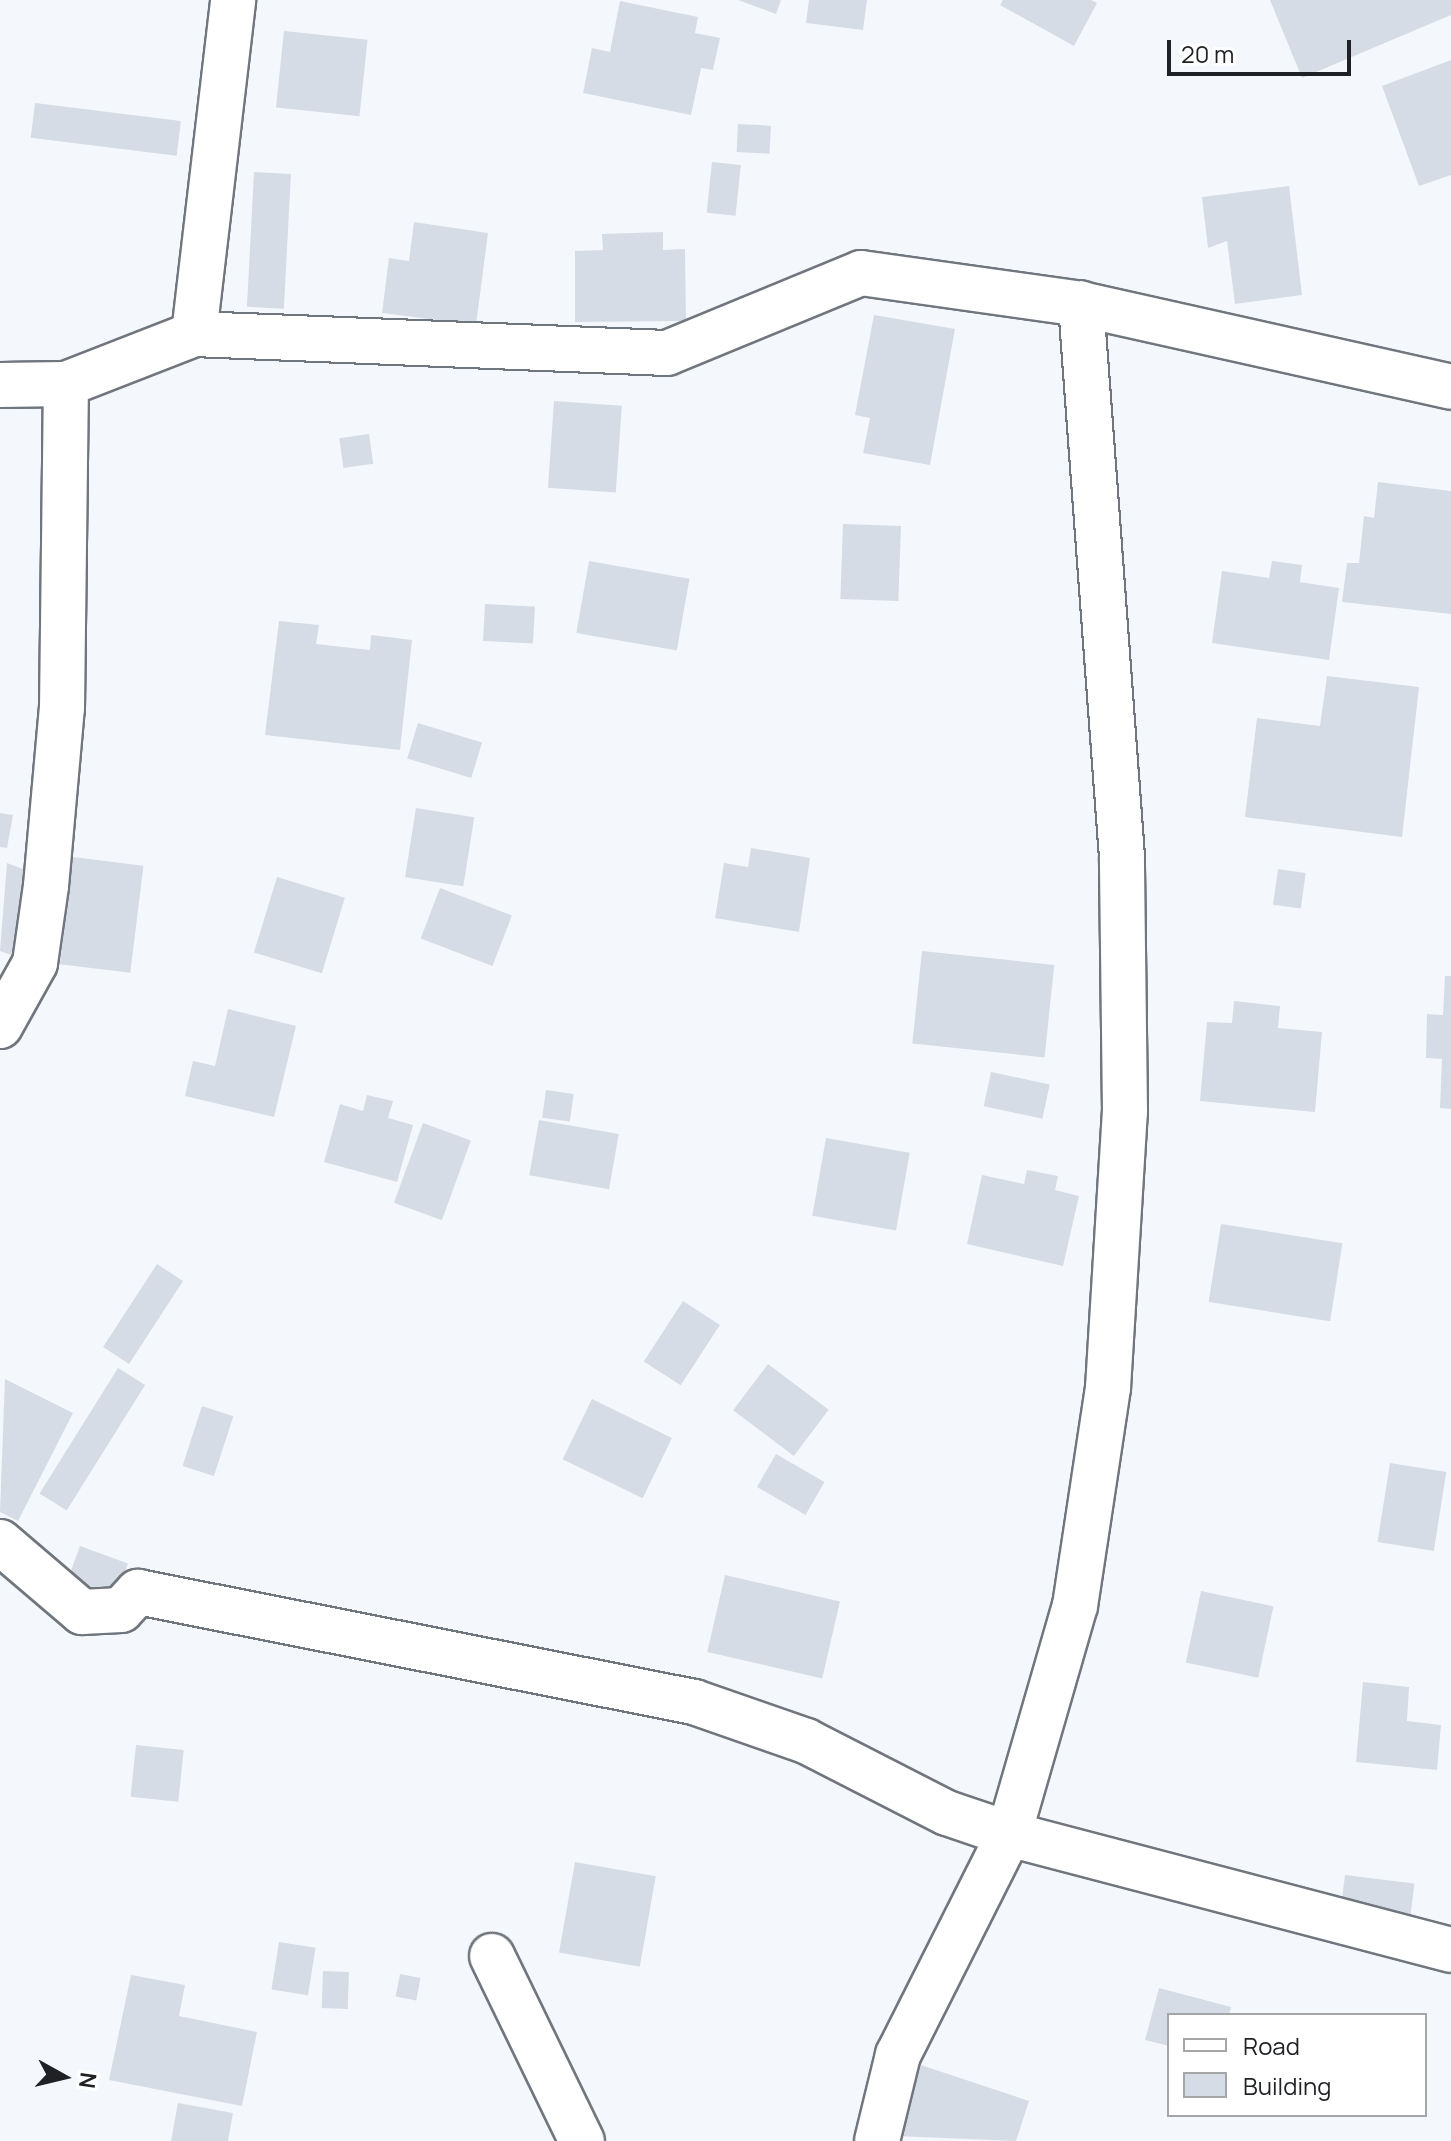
<!DOCTYPE html>
<html>
<head>
<meta charset="utf-8">
<style>
	body { margin:0 }
	#map { position:relative; width:1451px; height:2141px; overflow:hidden; background:#f4f8fd; font-family:Manrope,sans-serif }
	div>[style] { position:absolute }
	.building>* { inset:0; background:#d6dce5; transform-origin:0 0 }
	.roads { filter:drop-shadow(2px 0 #70767d) drop-shadow(-2px 0 #70767d) drop-shadow(0 2px #70767d) drop-shadow(0 -2px #70767d) }
	.street>* { height:44px; margin:-22px; padding:0 22px; transform-origin:22px; border-radius:22px; background:#fff }
	span { translate:-50% -50%; white-space:nowrap; text-align:center; line-height:1.15; -webkit-text-stroke:7px #fff; paint-order:stroke }
	.legend { position:absolute; left:1167px; top:2013px; width:260px; height:104px; box-sizing:border-box; background:#fff; border:2px solid #a5a6a7; margin:0; padding:10px 14px; list-style:none; font-size:24px; color:#1f2124 }
	.legend li { display:flex; align-items:center; gap:16px; height:40px }
	.legend b { width:40px; border:2px solid #a5a6a7 }
	.north { position:absolute; left:24px; top:2037px; width:80px; height:80px; -webkit-text-stroke:6px #fff; paint-order:stroke; rotate:98deg; font-size:22px; font-weight:700; line-height:32px; text-align:center; color:#1f2124 }
	.north::after { content:''; display:block; margin:auto; width:28px; height:36px; background:#1f2124; clip-path:polygon(50% 0,100% 100%,50% 72%,0 100%) }
	.scale { position:absolute; left:1167px; top:40px; width:184px; height:36px; box-sizing:border-box; border:4px solid #1f2124; border-top:0; padding-left:10px; font-size:24px; line-height:28px; white-space:nowrap; color:#1f2124; -webkit-text-stroke:6px #fff; paint-order:stroke }
</style>
</head>
<body>
<div id="map">
	<div class="building">
		<i style="clip-path:polygon(738px 0,781px 0,776px 14px)"></i>
		<i style="clip-path:polygon(809px 0,867px 0,863px 30px,806px 23px)"></i>
		<i style="clip-path:polygon(1003px 0,1091px 0,1097px 3px,1074px 46px,1000px 5px)"></i>
		<i style="clip-path:polygon(1270px 0,1451px 0,1451px 15px,1302px 78px)"></i>
		<i style="clip-path:polygon(620px 1px,698px 17px,695px 33px,720px 38px,713px 70px,701px 68px,691px 115px,583px 93px,592px 48px,610px 52px)"></i>
		<i style="left:284px;top:31px;width:84px;height:77px;rotate:6deg"></i>
		<i style="clip-path:polygon(1451px 60px,1451px 175px,1419px 186px,1382px 86px)"></i>
		<i style="left:35px;top:103px;width:147px;height:35px;rotate:7deg"></i>
		<i style="left:738px;top:124px;width:33px;height:28px;rotate:3deg"></i>
		<i style="left:712px;top:162px;width:29px;height:51px;rotate:6deg"></i>
		<i style="left:254px;top:172px;width:37px;height:135px;rotate:3deg"></i>
		<i style="clip-path:polygon(1289px 186px,1302px 295px,1235px 304px,1227px 241px,1208px 248px,1202px 197px)"></i>
		<i style="clip-path:polygon(414px 222px,488px 233px,476px 325px,382px 313px,389px 258px,409px 261px)"></i>
		<i style="clip-path:polygon(663px 232px,663px 250px,685px 249px,686px 321px,575px 322px,575px 251px,603px 250px,602px 234px)"></i>
		<i style="clip-path:polygon(874px 315px,955px 329px,930px 465px,863px 453px,870px 418px,855px 415px)"></i>
		<i style="left:554px;top:401px;width:68px;height:87px;rotate:4deg"></i>
		<i style="left:369px;top:434px;width:30px;height:30px;rotate:82deg"></i>
		<i style="clip-path:polygon(1378px 482px,1451px 491px,1451px 614px,1342px 602px,1347px 563px,1359px 563px,1364px 516px,1374px 518px)"></i>
		<i style="left:843px;top:524px;width:58px;height:75px;rotate:2deg"></i>
		<i style="left:589px;top:561px;width:102px;height:73px;rotate:10deg"></i>
		<i style="clip-path:polygon(1272px 561px,1302px 565px,1300px 582px,1339px 588px,1329px 660px,1212px 643px,1222px 571px,1269px 578px)"></i>
		<i style="left:485px;top:604px;width:50px;height:37px;rotate:3deg"></i>
		<i style="clip-path:polygon(279px 621px,319px 625px,316px 644px,370px 650px,371px 635px,412px 640px,400px 750px,265px 735px)"></i>
		<i style="clip-path:polygon(1327px 676px,1419px 687px,1402px 837px,1245px 817px,1257px 718px,1320px 726px)"></i>
		<i style="left:418px;top:723px;width:67px;height:37px;rotate:17deg"></i>
		<i style="left:416px;top:808px;width:59px;height:70px;rotate:9deg"></i>
		<i style="clip-path:polygon(0 813px,13px 815px,7px 848px,0 847px)"></i>
		<i style="clip-path:polygon(751px 848px,810px 858px,799px 932px,715px 918px,724px 863px,748px 867px)"></i>
		<i style="left:73px;top:857px;width:71px;height:108px;rotate:7deg"></i>
		<i style="clip-path:polygon(7px 863px,39px 875px,11px 955px,0 951px)"></i>
		<i style="left:1278px;top:869px;width:28px;height:36px;rotate:8deg"></i>
		<i style="left:277px;top:877px;width:71px;height:79px;rotate:17deg"></i>
		<i style="left:440px;top:888px;width:77px;height:54px;rotate:21deg"></i>
		<i style="left:922px;top:951px;width:133px;height:93px;rotate:6deg"></i>
		<i style="clip-path:polygon(1445px 976px,1451px 976px,1451px 1109px,1440px 1108px,1442px 1059px,1426px 1058px,1427px 1014px,1443px 1015px)"></i>
		<i style="clip-path:polygon(1234px 1001px,1280px 1006px,1278px 1028px,1322px 1032px,1315px 1112px,1200px 1101px,1207px 1022px,1232px 1023px)"></i>
		<i style="clip-path:polygon(228px 1009px,296px 1026px,274px 1117px,185px 1096px,193px 1061px,215px 1066px)"></i>
		<i style="left:991px;top:1072px;width:60px;height:35px;rotate:12deg"></i>
		<i style="left:546px;top:1090px;width:28px;height:28px;rotate:8deg"></i>
		<i style="clip-path:polygon(367px 1095px,393px 1101px,388px 1118px,413px 1125px,397px 1182px,324px 1162px,340px 1104px,363px 1111px)"></i>
		<i style="left:539px;top:1120px;width:81px;height:56px;rotate:10deg"></i>
		<i style="left:423px;top:1123px;width:51px;height:85px;rotate:20deg"></i>
		<i style="left:826px;top:1138px;width:85px;height:79px;rotate:10deg"></i>
		<i style="clip-path:polygon(1027px 1170px,1058px 1176px,1055px 1190px,1079px 1196px,1063px 1266px,967px 1244px,982px 1175px,1024px 1184px)"></i>
		<i style="left:1221px;top:1224px;width:123px;height:79px;rotate:9deg"></i>
		<i style="left:157px;top:1264px;width:31px;height:99px;rotate:33deg"></i>
		<i style="left:683px;top:1301px;width:44px;height:72px;rotate:33deg"></i>
		<i style="left:768px;top:1364px;width:76px;height:58px;rotate:37deg"></i>
		<i style="left:118px;top:1368px;width:32px;height:148px;rotate:32deg"></i>
		<i style="clip-path:polygon(5px 1379px,73px 1413px,18px 1521px,0 1512px)"></i>
		<i style="left:592px;top:1399px;width:89px;height:67px;rotate:26deg"></i>
		<i style="left:202px;top:1406px;width:33px;height:63px;rotate:18deg"></i>
		<i style="left:776px;top:1454px;width:56px;height:38px;rotate:30deg"></i>
		<i style="left:1390px;top:1463px;width:57px;height:80px;rotate:9deg"></i>
		<i style="left:80px;top:1546px;width:51px;height:39px;rotate:20deg"></i>
		<i style="left:725px;top:1575px;width:118px;height:79px;rotate:13deg"></i>
		<i style="left:1201px;top:1591px;width:74px;height:73px;rotate:12deg"></i>
		<i style="clip-path:polygon(1363px 1682px,1409px 1687px,1407px 1721px,1441px 1725px,1437px 1770px,1356px 1762px)"></i>
		<i style="left:136px;top:1745px;width:48px;height:52px;rotate:6deg"></i>
		<i style="left:575px;top:1862px;width:82px;height:92px;rotate:10deg"></i>
		<i style="left:1345px;top:1875px;width:70px;height:64px;rotate:7deg"></i>
		<i style="left:279px;top:1942px;width:37px;height:48px;rotate:9deg"></i>
		<i style="left:323px;top:1971px;width:26px;height:37px;rotate:2deg"></i>
		<i style="left:400px;top:1974px;width:21px;height:23px;rotate:11deg"></i>
		<i style="clip-path:polygon(131px 1975px,185px 1985px,179px 2016px,257px 2032px,242px 2106px,109px 2080px)"></i>
		<i style="clip-path:polygon(1159px 1988px,1231px 2007px,1229px 2015px,1169px 2015px,1169px 2046px,1145px 2040px)"></i>
		<i style="clip-path:polygon(921px 2065px,1029px 2101px,1016px 2141px,897px 2136px)"></i>
		<i style="clip-path:polygon(178px 2103px,233px 2113px,228px 2141px,171px 2141px)"></i>
	</div>
	<div class="roads">
		<div class="street">
			<i style="left:194px;top:334px;width:336px;rotate:-83.3deg"></i>
			<i style="left:0;top:385px;width:66px;rotate:-0.9deg"></i>
			<i style="left:66px;top:384px;width:137px;rotate:-21.3deg"></i>
			<i style="left:194px;top:334px;width:473px;rotate:2.3deg"></i>
			<i style="left:667px;top:353px;width:210px;rotate:-22.4deg"></i>
			<i style="left:861px;top:273px;width:222px;rotate:8deg"></i>
			<i style="left:1081px;top:304px;width:379px;rotate:12.6deg"></i>
			<i style="left:0;top:1026px;width:72px;rotate:-60.9deg"></i>
			<i style="left:35px;top:963px;width:78px;rotate:-81.9deg"></i>
			<i style="left:46px;top:886px;width:179px;rotate:-84.9deg"></i>
			<i style="left:62px;top:708px;width:324px;rotate:-89.3deg"></i>
			<i style="left:0;top:1542px;width:108px;rotate:40.5deg"></i>
			<i style="left:82px;top:1612px;width:39px;rotate:-3deg"></i>
			<i style="left:121px;top:1610px;width:25px;rotate:-47deg"></i>
			<i style="left:138px;top:1592px;width:567px;rotate:11.19deg"></i>
			<i style="left:694px;top:1702px;width:119px;rotate:19.2deg"></i>
			<i style="left:806px;top:1741px;width:158px;rotate:27.1deg"></i>
			<i style="left:947px;top:1813px;width:65px;rotate:18.7deg"></i>
			<i style="left:1009px;top:1834px;width:457px;rotate:14.7deg"></i>
			<i style="left:492px;top:1956px;width:206px;rotate:64.1deg"></i>
			<i style="left:877px;top:2141px;width:89px;rotate:-76.3deg"></i>
			<i style="left:898px;top:2055px;width:247px;rotate:-63.3deg"></i>
			<i style="left:1009px;top:1834px;width:237px;rotate:-73.9deg"></i>
			<i style="left:1075px;top:1606px;width:220px;rotate:-81.4deg"></i>
			<i style="left:1108px;top:1388px;width:277px;rotate:-86.5deg"></i>
			<i style="left:1125px;top:1112px;width:255px;rotate:-90.7deg"></i>
			<i style="left:1122px;top:857px;width:555px;rotate:-94.24deg"></i>
		</div>
	</div>
	<ul class="legend">
	<li><b style="height:10px;background:#fff"></b>Road</li>
	<li><b style="height:22px;background:#d6dce5"></b>Building</li>
	</ul>
	<div class="north">N</div>
	<div class="scale">20 m</div>
</div>
</body>
</html>
